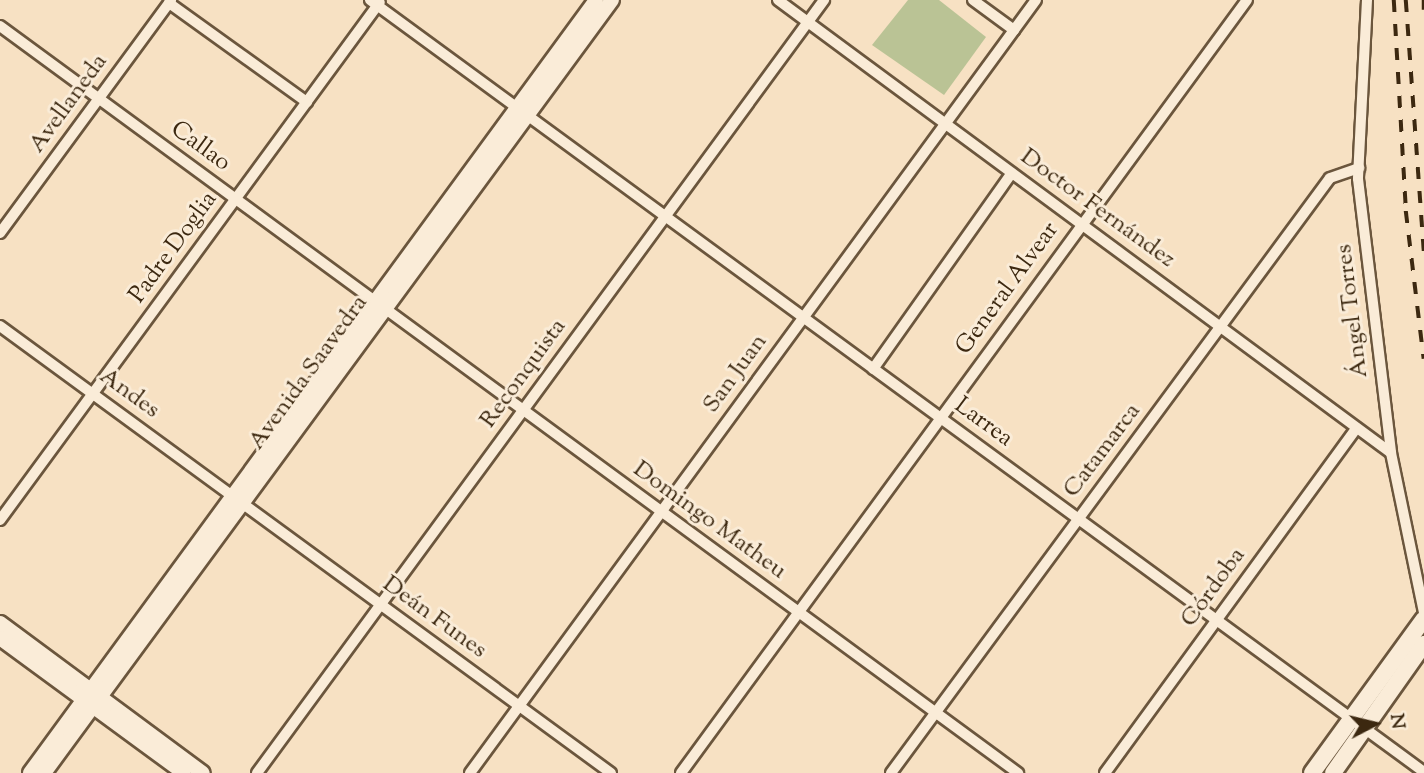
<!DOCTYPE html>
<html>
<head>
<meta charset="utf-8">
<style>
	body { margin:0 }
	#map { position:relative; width:1424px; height:773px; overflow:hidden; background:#f7e1c3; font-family:"Sorts Mill Goudy",serif }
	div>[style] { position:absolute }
	.green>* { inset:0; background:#bac395 }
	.roads { filter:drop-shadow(2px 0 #6b563d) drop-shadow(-2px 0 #6b563d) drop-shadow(0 2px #6b563d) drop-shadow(0 -2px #6b563d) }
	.minor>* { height:10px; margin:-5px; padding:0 5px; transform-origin:5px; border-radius:5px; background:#faecd8 }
	.tertiary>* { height:14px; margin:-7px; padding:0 7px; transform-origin:7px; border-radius:7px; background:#faecd8 }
	.secondary>* { height:16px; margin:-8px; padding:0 8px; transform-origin:8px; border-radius:8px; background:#faecd8 }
	.rail>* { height:3.5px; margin-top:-1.75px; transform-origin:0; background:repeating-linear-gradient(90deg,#3c2810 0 12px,transparent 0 24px) }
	span { translate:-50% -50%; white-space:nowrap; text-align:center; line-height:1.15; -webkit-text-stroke:6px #faecd8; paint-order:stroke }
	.street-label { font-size:24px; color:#3c2810 }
	.north { position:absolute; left:1340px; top:689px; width:70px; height:70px; -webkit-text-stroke:5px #faecd8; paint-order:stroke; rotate:83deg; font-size:19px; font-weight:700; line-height:28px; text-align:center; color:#3c2810 }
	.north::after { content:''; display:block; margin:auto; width:24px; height:32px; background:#3c2810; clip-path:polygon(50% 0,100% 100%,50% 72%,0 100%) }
</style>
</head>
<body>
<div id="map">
	<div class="green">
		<i style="clip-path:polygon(908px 0,939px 0,986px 37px,944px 95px,872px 45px)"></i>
	</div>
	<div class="roads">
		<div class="minor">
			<i style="left:370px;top:0;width:1306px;rotate:36.22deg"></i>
			<i style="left:778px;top:0;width:762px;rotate:36.46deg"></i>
			<i style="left:973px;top:0;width:51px;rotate:36.2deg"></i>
			<i style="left:1367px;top:0;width:179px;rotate:92.9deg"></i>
			<i style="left:1358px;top:179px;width:276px;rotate:83.1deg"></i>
			<i style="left:1391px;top:453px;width:163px;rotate:78.3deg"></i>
			<i style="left:169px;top:3px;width:170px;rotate:35.7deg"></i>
			<i style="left:0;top:26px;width:1263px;rotate:36.27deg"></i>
			<i style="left:0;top:233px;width:289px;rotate:-53.7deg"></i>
			<i style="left:0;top:326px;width:757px;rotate:36.19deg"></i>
			<i style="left:873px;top:369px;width:240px;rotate:-54.7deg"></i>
			<i style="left:0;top:520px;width:642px;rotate:-53.74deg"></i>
			<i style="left:257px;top:773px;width:959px;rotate:-53.74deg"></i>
			<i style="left:470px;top:773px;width:958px;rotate:-53.79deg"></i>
			<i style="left:681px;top:773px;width:958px;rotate:-53.79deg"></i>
			<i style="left:891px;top:773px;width:739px;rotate:-53.58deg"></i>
			<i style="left:1330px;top:178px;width:31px;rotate:-19deg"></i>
			<i style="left:1105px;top:773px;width:427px;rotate:-53.9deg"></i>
		</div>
		<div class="tertiary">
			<i style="left:0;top:623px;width:252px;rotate:36.5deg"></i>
			<i style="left:0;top:638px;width:228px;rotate:36.3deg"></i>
			<i style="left:30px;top:773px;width:958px;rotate:-53.79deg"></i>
			<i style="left:44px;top:773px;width:959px;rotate:-53.69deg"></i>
		</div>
		<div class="secondary">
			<i style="left:1312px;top:773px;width:190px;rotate:-54deg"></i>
			<i style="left:1333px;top:773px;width:158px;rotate:-54.8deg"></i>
		</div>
	</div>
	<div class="rail">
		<i style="left:1394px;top:0;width:211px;rotate:86.7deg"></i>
		<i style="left:1406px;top:211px;width:149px;rotate:83.1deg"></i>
		<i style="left:1406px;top:0;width:254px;rotate:85.9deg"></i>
		<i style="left:1424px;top:0;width:10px;rotate:90deg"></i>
	</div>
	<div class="street-label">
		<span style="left:69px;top:104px;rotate:-54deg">Avellaneda</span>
		<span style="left:200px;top:147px;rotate:36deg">Callao</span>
		<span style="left:1097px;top:209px;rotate:36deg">Doctor Fernández</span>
		<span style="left:174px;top:248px;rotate:-54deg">Padre Doglia</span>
		<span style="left:1008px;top:289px;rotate:-54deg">General Alvear</span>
		<span style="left:1353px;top:311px;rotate:-97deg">Ángel Torres</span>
		<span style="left:309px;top:373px;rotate:-54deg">Avenida Saavedra</span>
		<span style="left:524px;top:374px;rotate:-54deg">Reconquista</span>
		<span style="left:736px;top:374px;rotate:-54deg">San Juan</span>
		<span style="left:129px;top:394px;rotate:36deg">Andes</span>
		<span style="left:983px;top:423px;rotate:36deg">Larrea</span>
		<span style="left:1103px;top:451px;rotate:-53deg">Catamarca</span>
		<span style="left:709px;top:521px;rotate:36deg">Domingo Matheu</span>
		<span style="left:1214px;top:588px;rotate:-54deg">Córdoba</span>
		<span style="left:434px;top:618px;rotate:36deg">Deán Funes</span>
	</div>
	<div class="north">N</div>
</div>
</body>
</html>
